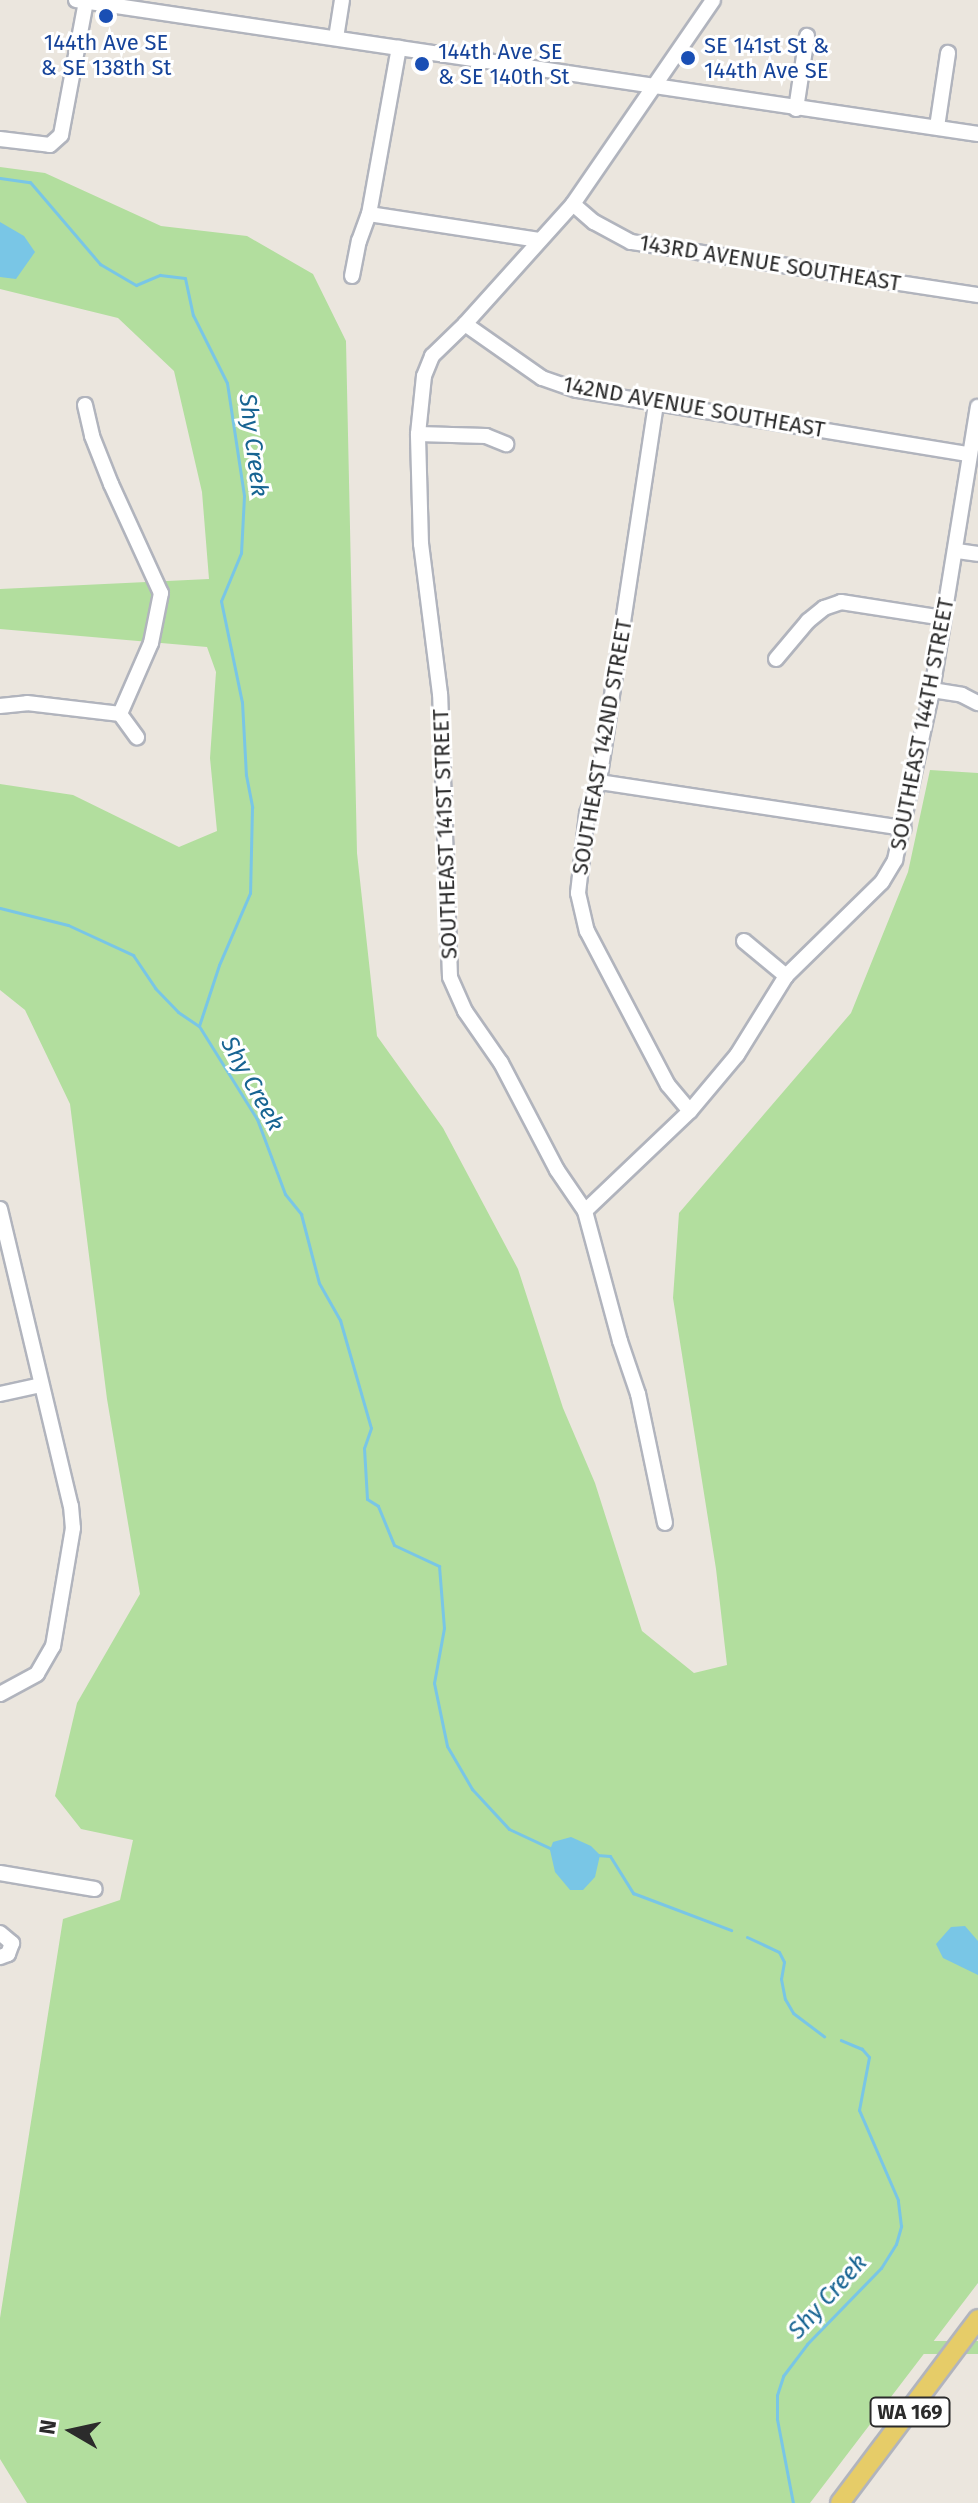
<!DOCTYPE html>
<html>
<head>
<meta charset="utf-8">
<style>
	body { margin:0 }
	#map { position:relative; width:978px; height:2503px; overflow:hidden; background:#ebe6de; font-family:"Fira Sans",sans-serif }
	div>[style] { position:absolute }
	.green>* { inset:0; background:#b2de9e; transform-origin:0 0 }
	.water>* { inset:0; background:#79c6e6 }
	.stream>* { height:3px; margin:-1.5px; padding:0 1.5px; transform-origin:1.5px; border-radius:1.5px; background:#79c6e6 }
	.roads { filter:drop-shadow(2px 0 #b1b4bd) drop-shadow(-2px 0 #b1b4bd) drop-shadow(0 2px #b1b4bd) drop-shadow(0 -2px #b1b4bd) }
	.minor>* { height:14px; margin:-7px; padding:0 7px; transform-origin:7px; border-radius:7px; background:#fff }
	.major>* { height:18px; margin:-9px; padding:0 9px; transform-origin:9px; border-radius:9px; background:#e6cc68 }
	.dots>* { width:22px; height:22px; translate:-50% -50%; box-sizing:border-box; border:4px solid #fff; border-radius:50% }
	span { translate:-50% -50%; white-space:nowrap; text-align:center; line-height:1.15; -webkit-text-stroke:6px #fff; paint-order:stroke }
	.shield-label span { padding:2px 6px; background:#fff; border:2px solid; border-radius:6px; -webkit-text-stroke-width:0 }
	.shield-label { font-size:20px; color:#2b2b2b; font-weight:700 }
	.transit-label { font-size:22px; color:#164399 }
	.left { translate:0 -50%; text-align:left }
	.street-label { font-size:22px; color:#2b2b2b }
	.water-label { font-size:24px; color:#176492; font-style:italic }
	.north { position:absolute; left:32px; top:2391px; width:80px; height:80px; -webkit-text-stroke:6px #fff; paint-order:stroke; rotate:279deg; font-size:22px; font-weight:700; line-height:32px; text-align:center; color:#2b2b2b }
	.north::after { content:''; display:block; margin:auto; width:28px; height:36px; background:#2b2b2b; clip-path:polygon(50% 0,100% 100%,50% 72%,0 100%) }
</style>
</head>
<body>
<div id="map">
	<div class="green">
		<i style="clip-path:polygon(0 167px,45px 173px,161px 226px,247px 236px,313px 274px,346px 341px,357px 853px,377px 1036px,443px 1128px,518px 1269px,563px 1408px,595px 1483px,642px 1631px,694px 1673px,727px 1665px,716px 1569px,673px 1298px,679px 1213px,851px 1013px,908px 872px,930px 770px,978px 773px,978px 2283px,810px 2503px,27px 2503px,0 2459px,0 2318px,63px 1919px,120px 1900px,133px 1840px,81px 1829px,55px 1796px,77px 1703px,140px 1594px,107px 1399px,70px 1104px,25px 1010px,0 990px,0 784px,73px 795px,179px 847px,217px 831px,210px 758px,216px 672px,207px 647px,0 629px,0 589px,209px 579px,202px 492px,174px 371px,118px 318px,0 289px)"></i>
		<i style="left:978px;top:2341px;width:13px;height:203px;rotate:90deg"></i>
	</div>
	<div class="water">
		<i style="clip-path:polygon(0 222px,24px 236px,35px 252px,16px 279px,0 277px)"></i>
		<i style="clip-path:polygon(571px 1837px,591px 1846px,600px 1855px,595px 1877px,583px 1890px,570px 1890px,555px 1872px,550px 1850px,553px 1842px)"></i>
		<i style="clip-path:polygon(965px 1926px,978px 1941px,978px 1975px,943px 1958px,936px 1944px,951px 1927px)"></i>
	</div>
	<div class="stream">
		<i style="left:0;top:178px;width:30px;rotate:8deg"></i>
		<i style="left:30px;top:182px;width:108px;rotate:49.5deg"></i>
		<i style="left:100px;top:264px;width:42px;rotate:30.3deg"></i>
		<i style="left:136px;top:285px;width:26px;rotate:-23deg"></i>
		<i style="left:160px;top:275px;width:25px;rotate:7deg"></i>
		<i style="left:185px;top:278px;width:38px;rotate:78deg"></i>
		<i style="left:193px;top:315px;width:76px;rotate:63.4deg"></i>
		<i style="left:227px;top:383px;width:114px;rotate:81.4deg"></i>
		<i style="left:244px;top:496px;width:57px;rotate:93deg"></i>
		<i style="left:241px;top:553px;width:52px;rotate:112.6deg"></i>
		<i style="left:221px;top:601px;width:103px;rotate:78.3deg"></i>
		<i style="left:242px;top:702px;width:73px;rotate:86.9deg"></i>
		<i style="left:246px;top:775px;width:33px;rotate:79deg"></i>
		<i style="left:252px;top:807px;width:86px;rotate:91.3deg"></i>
		<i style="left:250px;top:893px;width:78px;rotate:113.3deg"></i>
		<i style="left:219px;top:965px;width:64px;rotate:108.2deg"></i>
		<i style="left:199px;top:1026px;width:110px;rotate:58.1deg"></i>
		<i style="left:257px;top:1119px;width:80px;rotate:69.5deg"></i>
		<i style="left:285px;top:1194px;width:26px;rotate:51deg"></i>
		<i style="left:301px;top:1214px;width:71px;rotate:75.4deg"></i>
		<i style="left:319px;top:1283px;width:43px;rotate:60.4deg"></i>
		<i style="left:340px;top:1320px;width:112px;rotate:74deg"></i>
		<i style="left:371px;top:1428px;width:21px;rotate:109deg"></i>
		<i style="left:364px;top:1448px;width:51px;rotate:86.6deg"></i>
		<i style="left:367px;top:1499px;width:13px;rotate:32deg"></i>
		<i style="left:378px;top:1506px;width:42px;rotate:67.7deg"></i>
		<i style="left:394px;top:1545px;width:50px;rotate:25deg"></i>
		<i style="left:439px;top:1566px;width:62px;rotate:85.4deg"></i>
		<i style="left:444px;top:1628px;width:56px;rotate:100.3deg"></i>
		<i style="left:434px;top:1683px;width:64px;rotate:78.3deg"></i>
		<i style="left:447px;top:1746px;width:50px;rotate:59.8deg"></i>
		<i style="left:472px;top:1789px;width:54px;rotate:47.2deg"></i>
		<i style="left:509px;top:1829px;width:50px;rotate:25deg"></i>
		<i style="left:0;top:908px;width:70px;rotate:14deg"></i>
		<i style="left:68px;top:925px;width:72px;rotate:24.8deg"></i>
		<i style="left:133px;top:955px;width:40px;rotate:56deg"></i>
		<i style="left:155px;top:988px;width:33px;rotate:46deg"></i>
		<i style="left:178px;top:1012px;width:25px;rotate:34deg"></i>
		<i style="left:597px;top:1855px;width:13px;rotate:4deg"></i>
		<i style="left:610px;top:1856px;width:44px;rotate:58.1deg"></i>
		<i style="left:633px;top:1893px;width:105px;rotate:20.7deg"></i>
		<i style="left:747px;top:1937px;width:35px;rotate:25deg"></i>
		<i style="left:779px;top:1952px;width:11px;rotate:63deg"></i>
		<i style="left:784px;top:1962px;width:17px;rotate:100deg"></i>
		<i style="left:781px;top:1979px;width:20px;rotate:79deg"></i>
		<i style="left:785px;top:1999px;width:16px;rotate:60deg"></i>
		<i style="left:793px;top:2013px;width:39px;rotate:37deg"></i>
		<i style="left:793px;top:2503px;width:86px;rotate:-100.8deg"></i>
		<i style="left:777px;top:2419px;width:24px;rotate:-90deg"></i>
		<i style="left:777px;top:2395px;width:20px;rotate:-72deg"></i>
		<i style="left:783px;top:2376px;width:40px;rotate:-53deg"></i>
		<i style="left:807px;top:2344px;width:106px;rotate:-45.8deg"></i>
		<i style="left:881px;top:2268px;width:28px;rotate:-58deg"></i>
		<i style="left:896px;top:2244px;width:19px;rotate:-74deg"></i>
		<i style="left:901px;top:2226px;width:26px;rotate:-97deg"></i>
		<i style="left:898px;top:2200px;width:98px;rotate:-113.4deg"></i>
		<i style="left:859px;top:2110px;width:54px;rotate:-79.3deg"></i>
		<i style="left:869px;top:2057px;width:11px;rotate:-131deg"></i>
		<i style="left:862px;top:2049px;width:23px;rotate:-157deg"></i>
	</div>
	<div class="roads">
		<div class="minor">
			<i style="left:76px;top:0;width:912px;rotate:8.45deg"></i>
			<i style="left:336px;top:38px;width:38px;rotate:-81deg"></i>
			<i style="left:796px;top:109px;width:74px;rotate:-81.4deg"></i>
			<i style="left:937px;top:127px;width:75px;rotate:-81.5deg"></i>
			<i style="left:0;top:139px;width:50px;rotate:6.8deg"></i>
			<i style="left:50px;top:145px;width:15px;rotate:-42deg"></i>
			<i style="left:61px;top:135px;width:135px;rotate:-79.4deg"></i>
			<i style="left:573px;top:204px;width:28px;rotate:41deg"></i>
			<i style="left:594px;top:222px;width:42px;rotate:28.4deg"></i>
			<i style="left:631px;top:242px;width:351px;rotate:8.7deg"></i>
			<i style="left:369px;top:214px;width:172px;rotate:8.7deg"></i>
			<i style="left:352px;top:276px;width:36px;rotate:-79deg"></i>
			<i style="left:359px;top:241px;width:29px;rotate:-70deg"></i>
			<i style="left:369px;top:214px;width:169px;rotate:-79.8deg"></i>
			<i style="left:465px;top:324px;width:94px;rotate:35deg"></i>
			<i style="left:542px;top:378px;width:37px;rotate:19deg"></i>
			<i style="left:577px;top:390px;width:397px;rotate:9.3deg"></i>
			<i style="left:656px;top:404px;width:382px;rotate:98.6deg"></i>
			<i style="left:599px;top:782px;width:34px;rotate:111deg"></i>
			<i style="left:587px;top:814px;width:80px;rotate:96.5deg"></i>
			<i style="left:578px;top:893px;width:39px;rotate:77deg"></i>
			<i style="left:587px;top:931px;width:174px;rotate:62.3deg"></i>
			<i style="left:668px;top:1085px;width:34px;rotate:50deg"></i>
			<i style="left:85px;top:405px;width:32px;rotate:77deg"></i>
			<i style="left:92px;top:436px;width:52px;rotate:68.4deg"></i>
			<i style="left:111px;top:484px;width:120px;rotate:65.4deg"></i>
			<i style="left:161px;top:593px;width:51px;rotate:101.3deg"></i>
			<i style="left:151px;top:643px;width:77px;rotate:113.6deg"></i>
			<i style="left:418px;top:434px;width:68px;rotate:1.7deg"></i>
			<i style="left:486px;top:436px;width:22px;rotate:22deg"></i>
			<i style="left:957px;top:551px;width:21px;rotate:8deg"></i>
			<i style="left:776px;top:659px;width:50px;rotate:-49.9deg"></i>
			<i style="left:808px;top:621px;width:21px;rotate:-39deg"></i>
			<i style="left:824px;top:608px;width:18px;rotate:-19deg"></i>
			<i style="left:841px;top:602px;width:103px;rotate:8.9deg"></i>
			<i style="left:932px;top:690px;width:30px;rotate:9deg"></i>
			<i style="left:962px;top:695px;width:18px;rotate:27deg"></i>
			<i style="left:0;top:706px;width:27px;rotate:-6deg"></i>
			<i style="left:27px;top:703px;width:94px;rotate:6.7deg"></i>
			<i style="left:120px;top:714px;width:29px;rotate:54deg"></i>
			<i style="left:599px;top:782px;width:308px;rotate:8.6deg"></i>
			<i style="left:744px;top:941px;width:55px;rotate:39.8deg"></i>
			<i style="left:0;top:1209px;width:305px;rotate:76.6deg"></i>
			<i style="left:71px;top:1506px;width:22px;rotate:85deg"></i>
			<i style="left:73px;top:1528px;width:120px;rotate:99.6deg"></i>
			<i style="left:53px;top:1646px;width:32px;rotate:120deg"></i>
			<i style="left:37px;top:1674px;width:42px;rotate:151.6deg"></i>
			<i style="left:585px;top:1211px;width:145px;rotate:-43.6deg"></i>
			<i style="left:690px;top:1111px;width:73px;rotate:-50deg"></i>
			<i style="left:737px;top:1055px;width:93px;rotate:-58.2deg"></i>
			<i style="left:786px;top:976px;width:134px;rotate:-44.4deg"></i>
			<i style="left:882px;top:882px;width:26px;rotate:-59deg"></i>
			<i style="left:895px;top:860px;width:174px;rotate:-77.7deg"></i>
			<i style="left:932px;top:690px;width:287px;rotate:-80.8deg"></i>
			<i style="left:0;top:1394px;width:42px;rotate:-12.4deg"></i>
			<i style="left:665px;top:1523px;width:132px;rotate:-101.8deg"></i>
			<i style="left:638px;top:1394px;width:56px;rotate:-108.8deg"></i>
			<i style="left:620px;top:1341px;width:135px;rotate:-105.1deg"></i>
			<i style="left:585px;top:1211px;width:50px;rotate:-124.3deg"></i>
			<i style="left:557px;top:1170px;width:121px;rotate:-117.6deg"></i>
			<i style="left:501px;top:1063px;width:63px;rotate:-124.7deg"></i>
			<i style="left:465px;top:1011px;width:37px;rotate:-114deg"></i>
			<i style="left:450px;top:977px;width:283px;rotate:-92deg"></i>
			<i style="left:440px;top:694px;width:151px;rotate:-97.2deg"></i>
			<i style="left:421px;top:544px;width:110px;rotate:-91.6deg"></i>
			<i style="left:418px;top:434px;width:58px;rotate:-84.1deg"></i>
			<i style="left:424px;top:376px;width:22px;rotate:-68deg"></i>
			<i style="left:432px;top:356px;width:46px;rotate:-44.1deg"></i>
			<i style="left:465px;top:324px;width:161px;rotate:-48deg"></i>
			<i style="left:573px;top:204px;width:247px;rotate:-55.5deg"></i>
			<i style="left:0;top:1873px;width:96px;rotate:9.6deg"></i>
			<i style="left:0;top:1933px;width:16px;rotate:40deg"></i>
			<i style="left:12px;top:1943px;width:12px;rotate:110deg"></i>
			<i style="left:8px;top:1954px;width:9px;rotate:159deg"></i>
		</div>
		<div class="major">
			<i style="left:840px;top:2503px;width:230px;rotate:-53.1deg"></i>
		</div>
	</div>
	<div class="dots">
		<i style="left:106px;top:16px;background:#1a4fb4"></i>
		<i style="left:688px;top:58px;background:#1a4fb4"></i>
		<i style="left:422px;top:64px;background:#1a4fb4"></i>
	</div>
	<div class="shield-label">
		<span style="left:910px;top:2412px">WA 169</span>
	</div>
	<div class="transit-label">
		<span style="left:106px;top:55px">144th Ave SE<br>&amp; SE 138th St</span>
		<span class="left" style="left:704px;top:58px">SE 141st St &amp;<br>144th Ave SE</span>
		<span class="left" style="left:438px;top:64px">144th Ave SE<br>&amp; SE 140th St</span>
	</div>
	<div class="street-label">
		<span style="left:770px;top:263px;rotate:9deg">143RD AVENUE SOUTHEAST</span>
		<span style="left:694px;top:407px;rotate:10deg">142ND AVENUE SOUTHEAST</span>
		<span style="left:922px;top:724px;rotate:-79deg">SOUTHEAST 144TH STREET</span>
		<span style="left:602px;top:747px;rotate:-80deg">SOUTHEAST 142ND STREET</span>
		<span style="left:445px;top:834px;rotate:-92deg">SOUTHEAST 141ST STREET</span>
	</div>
	<div class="water-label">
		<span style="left:253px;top:445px;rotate:83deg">Shy Creek</span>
		<span style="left:252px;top:1084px;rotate:61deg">Shy Creek</span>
		<span style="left:828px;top:2297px;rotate:-48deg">Shy Creek</span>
	</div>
	<div class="north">N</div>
</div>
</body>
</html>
